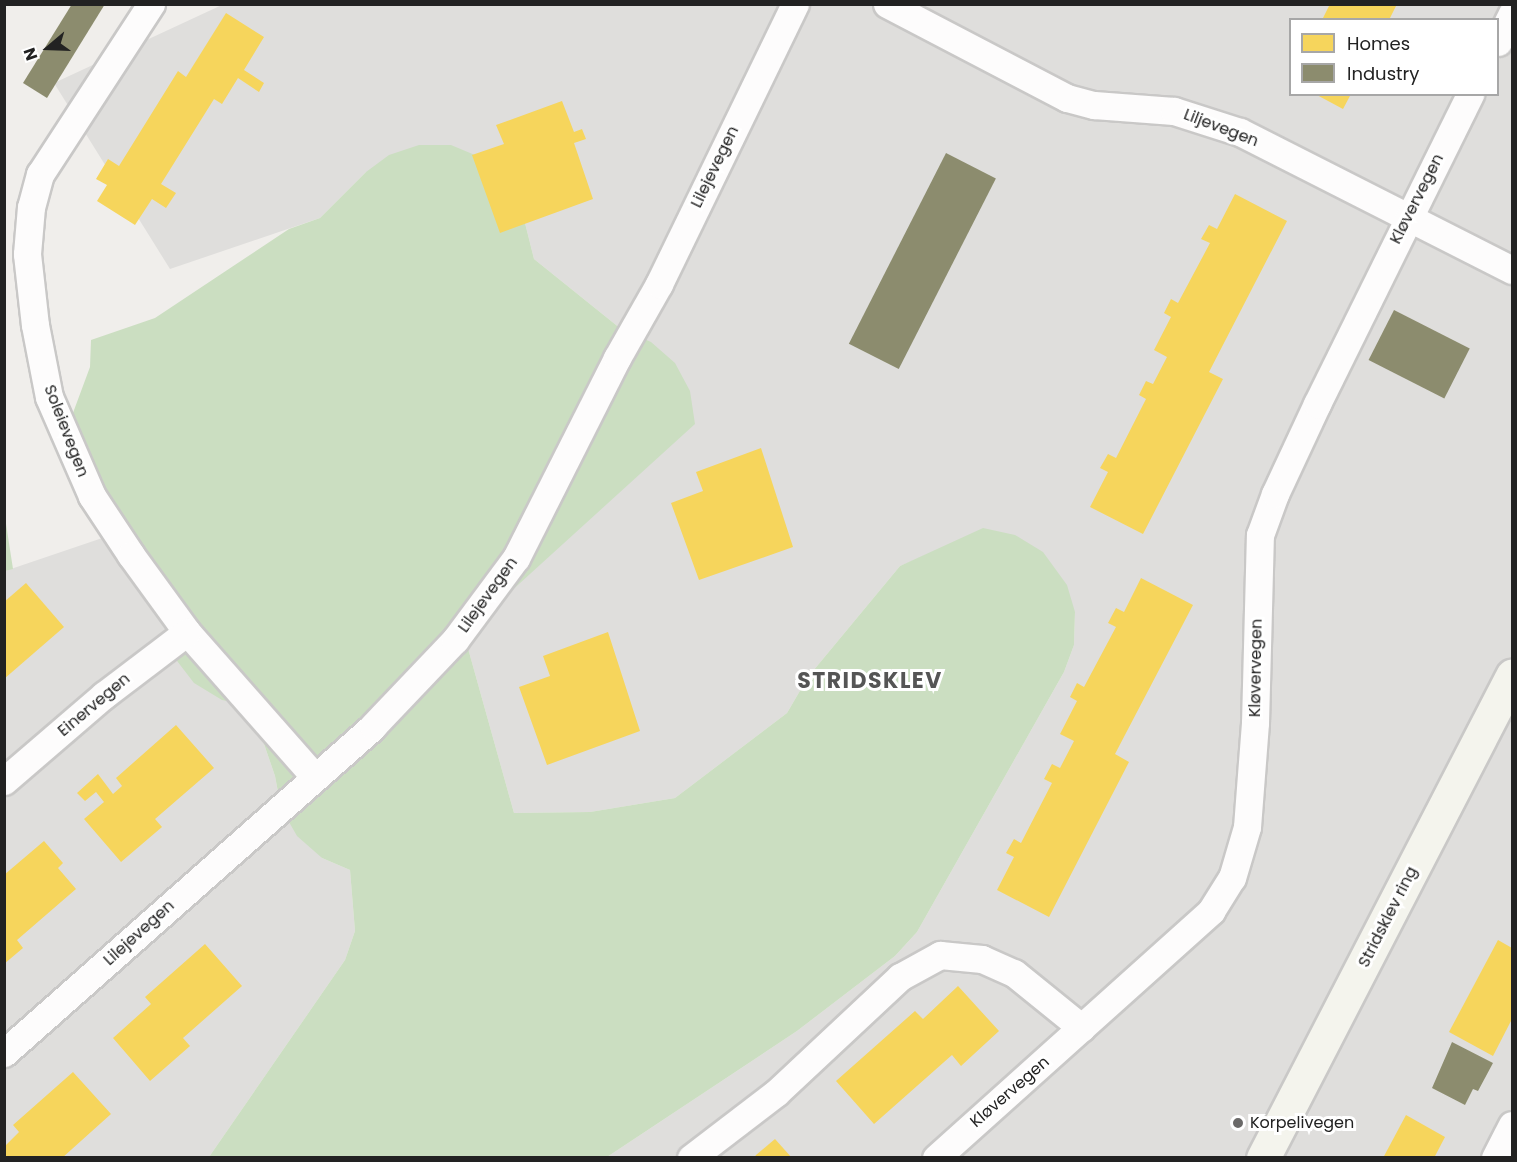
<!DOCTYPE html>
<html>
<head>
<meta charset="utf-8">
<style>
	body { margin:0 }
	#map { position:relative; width:1517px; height:1162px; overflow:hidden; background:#f0eeeb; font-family:Poppins,sans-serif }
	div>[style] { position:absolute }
	.residential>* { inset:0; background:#dfdedc }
	.forest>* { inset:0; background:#cbdec1 }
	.homes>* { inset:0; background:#f6d55c }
	.industry>* { inset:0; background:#8c8c6e; transform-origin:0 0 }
	.roads { filter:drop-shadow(2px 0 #c9c8c7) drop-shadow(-2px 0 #c9c8c7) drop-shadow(0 2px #c9c8c7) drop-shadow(0 -2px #c9c8c7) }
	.street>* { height:27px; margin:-13.5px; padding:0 13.5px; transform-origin:13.5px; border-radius:13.5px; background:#fdfcfc }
	.secondary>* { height:33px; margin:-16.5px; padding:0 16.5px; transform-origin:16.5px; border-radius:16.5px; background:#f4f4ed }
	.dots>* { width:16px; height:16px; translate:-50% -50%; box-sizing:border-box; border:3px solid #fff; border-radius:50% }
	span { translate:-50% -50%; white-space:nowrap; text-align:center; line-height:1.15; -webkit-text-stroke:6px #fff; paint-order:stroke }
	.street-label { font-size:16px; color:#222 }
	.poi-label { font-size:16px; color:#222 }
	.left { translate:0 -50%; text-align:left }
	.district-label { font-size:22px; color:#555; font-weight:700; letter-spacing:1.5px }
	.frame { position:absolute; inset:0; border:6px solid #222; pointer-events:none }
	.legend { position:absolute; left:1289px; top:18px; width:210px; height:78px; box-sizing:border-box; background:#fff; border:2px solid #a7a7a7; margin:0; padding:8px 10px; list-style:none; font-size:18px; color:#222 }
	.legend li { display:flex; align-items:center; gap:12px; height:30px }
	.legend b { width:30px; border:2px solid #a7a7a7 }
	.north { position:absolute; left:18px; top:18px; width:60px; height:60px; -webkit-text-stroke:4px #fff; paint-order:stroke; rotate:251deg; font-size:16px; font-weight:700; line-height:24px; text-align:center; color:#222 }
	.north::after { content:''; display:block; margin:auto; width:21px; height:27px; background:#222; clip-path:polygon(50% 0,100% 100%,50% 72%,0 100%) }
</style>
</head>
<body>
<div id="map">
	<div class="residential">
		<i style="clip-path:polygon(evenodd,224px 4px,1512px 5px,1512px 1157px,607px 1157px,797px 1031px,895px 956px,917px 932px,1064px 672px,1074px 645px,1075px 612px,940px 550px,900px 566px,808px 677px,787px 713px,675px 798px,590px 812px,514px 813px,464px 634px,621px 329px,534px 259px,523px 215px,366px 172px,320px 218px,170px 269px,54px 83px,224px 4px,1290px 20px,1498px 20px,1498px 94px,1290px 94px,1290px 20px)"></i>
		<i style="clip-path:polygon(120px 532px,251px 706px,275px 776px,281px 808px,322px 858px,350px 870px,355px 931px,345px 960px,209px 1157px,5px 1158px,5px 571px)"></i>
	</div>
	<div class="forest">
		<i style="clip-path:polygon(419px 145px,451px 145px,482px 158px,523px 215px,534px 259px,621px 329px,651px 342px,675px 363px,690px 391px,695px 424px,464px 634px,514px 813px,590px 812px,675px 798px,787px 713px,808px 677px,900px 566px,983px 528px,1015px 535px,1043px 552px,1067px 585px,1075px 612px,1074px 645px,1064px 672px,917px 932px,895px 956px,797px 1031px,607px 1157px,209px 1157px,345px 960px,355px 931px,350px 870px,322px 858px,297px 836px,281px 808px,275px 776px,251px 706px,222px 700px,194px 683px,174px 657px,162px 618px,120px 533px,82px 506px,67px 429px,90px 367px,91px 340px,155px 318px,289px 229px,320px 218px,366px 172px,389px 155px)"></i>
		<i style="clip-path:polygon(4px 511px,13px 569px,5px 571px,4px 571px)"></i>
	</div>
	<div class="homes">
		<i style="clip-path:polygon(1330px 4px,1397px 4px,1389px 20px,1322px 20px)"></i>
		<i style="clip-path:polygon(226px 13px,264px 37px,244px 70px,264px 83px,259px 92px,238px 78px,222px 104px,214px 99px,161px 184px,176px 193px,166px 208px,152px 199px,135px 225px,97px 201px,107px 185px,96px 179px,108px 159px,119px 166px,178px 71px,186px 77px)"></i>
		<i style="clip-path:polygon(1315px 94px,1351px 94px,1343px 109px)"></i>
		<i style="clip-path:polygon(562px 101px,574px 132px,582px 129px,586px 139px,574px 143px,593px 199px,500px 233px,472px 155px,504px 144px,496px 125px)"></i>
		<i style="clip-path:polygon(1235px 194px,1287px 221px,1209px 372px,1223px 379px,1143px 534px,1090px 507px,1108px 472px,1100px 468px,1108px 454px,1116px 458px,1146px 399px,1139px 395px,1146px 381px,1153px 384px,1167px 357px,1154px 350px,1171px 317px,1164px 313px,1171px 299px,1178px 303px,1210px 243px,1201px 239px,1209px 225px,1217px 229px)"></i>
		<i style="clip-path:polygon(761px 448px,793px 547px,699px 580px,671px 503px,703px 491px,696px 472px)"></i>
		<i style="clip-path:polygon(1141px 578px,1193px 605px,1115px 754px,1129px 762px,1049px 917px,997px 890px,1014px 857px,1006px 853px,1014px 839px,1021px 843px,1052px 783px,1044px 779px,1052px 764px,1060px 768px,1074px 741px,1060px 734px,1077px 701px,1070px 697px,1077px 683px,1084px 687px,1116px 627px,1108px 623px,1116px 608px,1124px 612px)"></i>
		<i style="clip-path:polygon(26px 583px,64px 627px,4px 679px,4px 602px)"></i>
		<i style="clip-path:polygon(608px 632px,640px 731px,547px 765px,519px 687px,550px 676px,543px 656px)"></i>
		<i style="clip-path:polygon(176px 725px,214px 768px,155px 819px,162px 827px,121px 862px,84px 819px,104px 802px,96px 792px,85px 801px,77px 793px,98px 774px,113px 794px,122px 786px,116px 778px)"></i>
		<i style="clip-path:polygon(44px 841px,63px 863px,58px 868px,76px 889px,17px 940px,23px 948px,4px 964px,4px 875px)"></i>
		<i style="clip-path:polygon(1498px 940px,1512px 948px,1512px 1019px,1493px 1056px,1449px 1032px)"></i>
		<i style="clip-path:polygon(205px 944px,242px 986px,183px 1038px,190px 1046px,150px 1081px,113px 1038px,151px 1004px,145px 997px)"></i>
		<i style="clip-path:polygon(958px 986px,999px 1031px,961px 1066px,952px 1055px,874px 1124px,836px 1081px,915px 1011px,923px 1019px)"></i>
		<i style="clip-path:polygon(73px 1072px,111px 1114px,62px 1158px,5px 1158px,5px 1146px,19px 1132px,13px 1125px)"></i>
		<i style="clip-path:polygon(1406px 1115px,1445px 1137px,1434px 1158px,1383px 1158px)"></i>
		<i style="clip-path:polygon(775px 1139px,792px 1158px,754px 1158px,756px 1155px)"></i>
	</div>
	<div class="industry">
		<i style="clip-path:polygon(72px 4px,105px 4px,47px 98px,23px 83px)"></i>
		<i style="left:946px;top:153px;width:56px;height:214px;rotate:27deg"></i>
		<i style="left:1394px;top:310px;width:85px;height:56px;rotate:27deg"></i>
		<i style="clip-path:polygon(1452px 1042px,1493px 1063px,1478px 1091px,1473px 1089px,1465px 1105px,1432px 1088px)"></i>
	</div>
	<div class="roads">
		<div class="street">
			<i style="left:151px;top:4px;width:203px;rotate:123.1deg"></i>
			<i style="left:40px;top:174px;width:34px;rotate:105deg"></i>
			<i style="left:31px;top:207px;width:47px;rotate:94.9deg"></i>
			<i style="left:27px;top:254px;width:71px;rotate:83.6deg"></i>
			<i style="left:35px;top:325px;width:73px;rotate:79deg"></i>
			<i style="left:49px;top:397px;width:108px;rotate:66.5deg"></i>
			<i style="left:92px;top:496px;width:71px;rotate:56.5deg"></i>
			<i style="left:131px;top:555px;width:95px;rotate:54deg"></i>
			<i style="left:187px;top:632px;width:193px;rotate:48.6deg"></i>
			<i style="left:887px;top:4px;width:203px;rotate:27.6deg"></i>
			<i style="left:1067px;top:98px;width:28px;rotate:15deg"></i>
			<i style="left:1094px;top:105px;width:80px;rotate:4.3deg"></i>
			<i style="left:1174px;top:111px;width:69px;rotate:17.7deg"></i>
			<i style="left:1240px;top:132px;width:305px;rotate:26.9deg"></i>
			<i style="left:1498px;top:42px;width:32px;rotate:-64deg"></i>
			<i style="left:4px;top:781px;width:132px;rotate:-40.7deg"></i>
			<i style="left:104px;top:695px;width:104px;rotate:-37.2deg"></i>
			<i style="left:4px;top:1053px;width:493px;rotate:-41.5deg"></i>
			<i style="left:373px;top:726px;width:119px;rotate:-46.4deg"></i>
			<i style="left:455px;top:640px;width:102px;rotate:-53.4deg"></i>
			<i style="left:516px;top:558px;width:224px;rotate:-63.2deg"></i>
			<i style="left:617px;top:358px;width:85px;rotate:-60.4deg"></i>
			<i style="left:659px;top:284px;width:311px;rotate:-64.1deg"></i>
			<i style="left:691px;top:1158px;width:107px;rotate:-37.4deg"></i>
			<i style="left:776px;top:1093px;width:170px;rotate:-43.1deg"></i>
			<i style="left:900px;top:977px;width:46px;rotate:-28.8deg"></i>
			<i style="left:940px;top:955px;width:42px;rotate:5.4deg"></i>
			<i style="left:982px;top:959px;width:35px;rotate:24deg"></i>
			<i style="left:1014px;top:973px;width:87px;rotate:39deg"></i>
			<i style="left:936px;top:1158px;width:370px;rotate:-41.9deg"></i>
			<i style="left:1211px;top:911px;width:39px;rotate:-58deg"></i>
			<i style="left:1232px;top:878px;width:53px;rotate:-73.6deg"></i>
			<i style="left:1247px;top:827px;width:104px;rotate:-85.6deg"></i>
			<i style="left:1255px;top:723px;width:188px;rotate:-88.5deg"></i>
			<i style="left:1260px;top:535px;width:44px;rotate:-69.9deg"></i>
			<i style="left:1275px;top:494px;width:99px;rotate:-65deg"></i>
			<i style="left:1317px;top:404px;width:346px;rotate:-63.7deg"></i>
			<i style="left:1495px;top:1158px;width:37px;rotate:-63deg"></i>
		</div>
		<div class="secondary">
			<i style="left:1263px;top:1158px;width:543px;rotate:-62.68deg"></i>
		</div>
	</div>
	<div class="dots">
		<i style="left:1238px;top:1123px;background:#6a6968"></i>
	</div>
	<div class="street-label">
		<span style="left:1221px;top:128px;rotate:21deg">Liljevegen</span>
		<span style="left:715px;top:167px;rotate:-64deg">Lilejevegen</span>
		<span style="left:1417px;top:199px;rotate:-63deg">Kløvervegen</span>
		<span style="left:66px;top:431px;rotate:69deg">Soleievegen</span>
		<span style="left:488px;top:595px;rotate:-54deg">Lilejevegen</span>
		<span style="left:1256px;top:668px;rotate:-89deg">Kløvervegen</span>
		<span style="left:94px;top:705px;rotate:-40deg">Einervegen</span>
		<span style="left:1388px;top:917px;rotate:-63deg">Stridsklev ring</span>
		<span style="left:139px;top:933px;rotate:-42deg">Lilejevegen</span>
		<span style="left:1010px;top:1092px;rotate:-41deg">Kløvervegen</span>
	</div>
	<div class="poi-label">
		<span class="left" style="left:1250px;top:1123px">Korpelivegen</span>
	</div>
	<div class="district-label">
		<span style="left:870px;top:681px">STRIDSKLEV</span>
	</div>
	<div class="frame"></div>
	<ul class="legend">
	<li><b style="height:16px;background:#f6d55c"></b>Homes</li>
	<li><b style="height:16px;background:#8c8c6e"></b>Industry</li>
	</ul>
	<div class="north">N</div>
</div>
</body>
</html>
